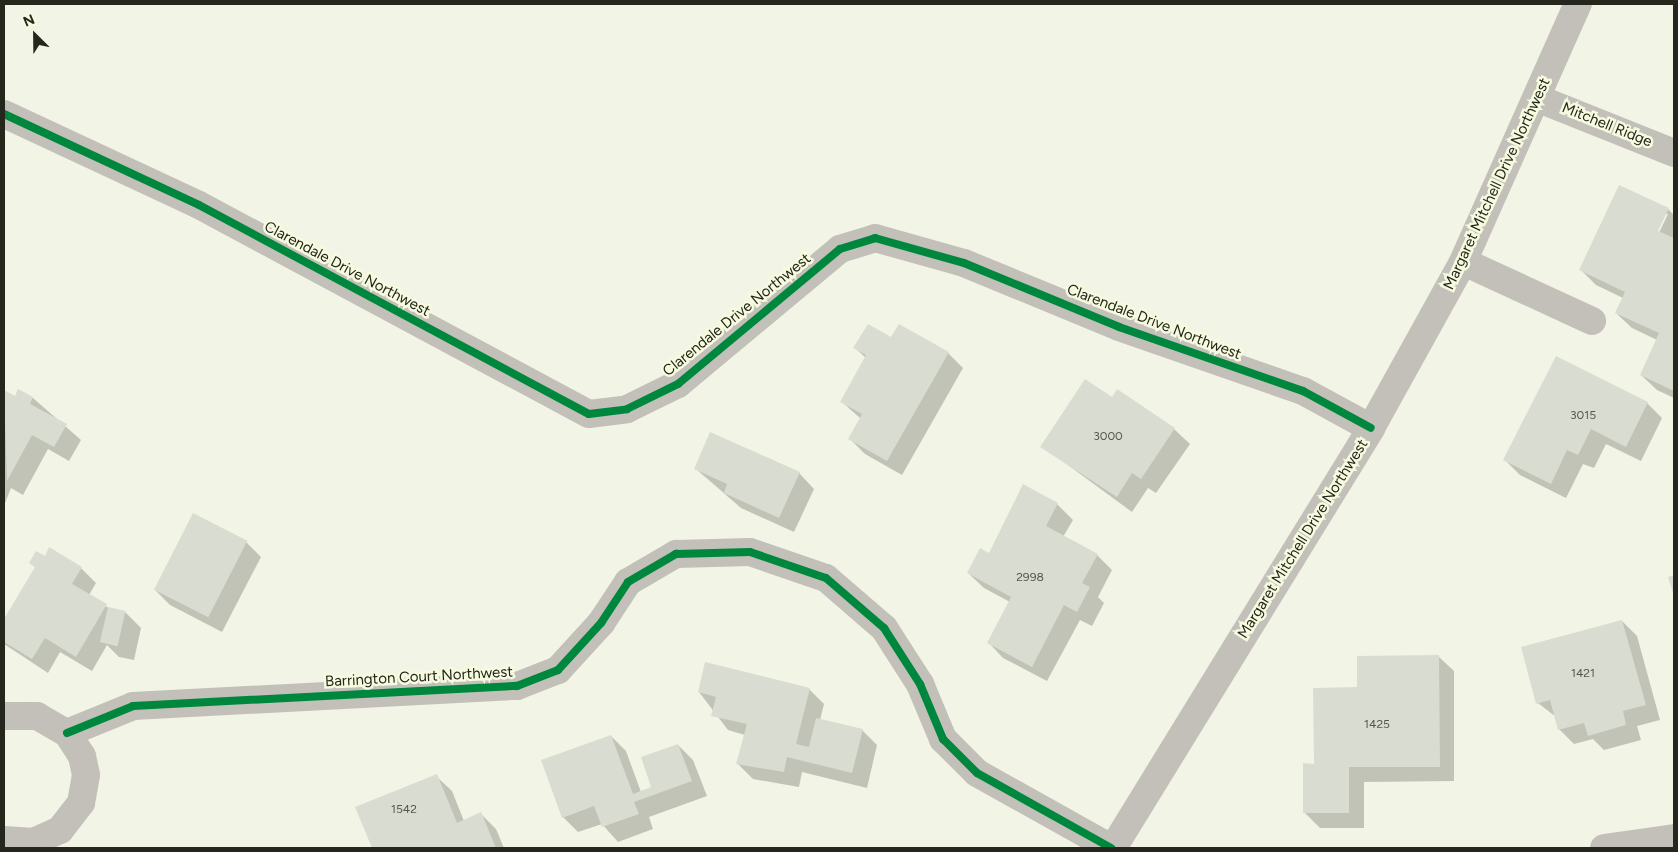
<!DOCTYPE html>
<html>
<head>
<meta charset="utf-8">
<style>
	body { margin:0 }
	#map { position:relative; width:1678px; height:852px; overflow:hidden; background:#f2f4e5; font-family:Figtree,sans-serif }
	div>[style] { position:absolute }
	.shadow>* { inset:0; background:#0003 }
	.building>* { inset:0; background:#d9ddd1; transform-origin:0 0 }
	.minor>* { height:28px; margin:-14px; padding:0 14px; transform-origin:14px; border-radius:14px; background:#c2c0b8 }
	.cycleway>* { height:8px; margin:-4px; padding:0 4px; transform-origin:4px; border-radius:4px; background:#00873e }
	span { translate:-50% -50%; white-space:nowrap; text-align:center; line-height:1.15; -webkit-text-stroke:5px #f6fadf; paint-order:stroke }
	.number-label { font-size:12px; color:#55574c }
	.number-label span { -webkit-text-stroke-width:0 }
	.street-label { font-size:15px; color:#25261c }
	.frame { position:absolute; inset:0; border:5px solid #25261c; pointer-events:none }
	.north { position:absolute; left:10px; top:10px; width:50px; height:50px; -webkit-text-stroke:4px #f6fadf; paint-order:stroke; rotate:337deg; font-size:14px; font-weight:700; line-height:20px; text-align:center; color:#25261c }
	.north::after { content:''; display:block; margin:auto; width:18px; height:22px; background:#25261c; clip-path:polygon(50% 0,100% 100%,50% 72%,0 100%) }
</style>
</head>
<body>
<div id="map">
	<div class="shadow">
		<i style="clip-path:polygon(evenodd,1668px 209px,1674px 215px,1674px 398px,1657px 390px,1641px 375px,1657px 340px,1632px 328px,1616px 313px,1623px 298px,1596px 285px,1581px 270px,1668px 209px,1665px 214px,1668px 214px,1657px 237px,1655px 236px,1665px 214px)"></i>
		<i style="clip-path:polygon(891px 339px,948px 353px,963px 368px,902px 475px,865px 454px,850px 439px,861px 419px,842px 402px,866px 358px,855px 348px)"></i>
		<i style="clip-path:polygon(4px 391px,16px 397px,19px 391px,33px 398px,81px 440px,69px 461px,48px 449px,23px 495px,11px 488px,4px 506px)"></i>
		<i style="clip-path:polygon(1647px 403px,1662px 418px,1641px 461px,1606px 444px,1594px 468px,1583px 464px,1566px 498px,1520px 475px,1505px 460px)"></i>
		<i style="clip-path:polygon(1174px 429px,1190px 444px,1156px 493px,1148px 488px,1132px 512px,1042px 446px)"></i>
		<i style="clip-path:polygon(696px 469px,799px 473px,814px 489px,794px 532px,741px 508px)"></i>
		<i style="clip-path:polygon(1057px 504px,1073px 520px,1063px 537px,1097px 555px,1112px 570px,1098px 597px,1104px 603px,1092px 626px,1080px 620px,1047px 681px,1003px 658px,988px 642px,1010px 602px,984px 588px,968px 573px)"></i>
		<i style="clip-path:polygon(246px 542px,261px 557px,222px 632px,170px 605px,155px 590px)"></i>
		<i style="clip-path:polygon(45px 558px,81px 568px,96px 583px,89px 595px,110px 609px,125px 612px,141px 628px,134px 660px,119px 657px,107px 645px,92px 671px,60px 652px,48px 673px,4px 644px,4px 622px,36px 568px,30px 563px)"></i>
		<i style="clip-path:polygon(1622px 621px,1637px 636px,1660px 720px,1637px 726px,1641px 740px,1604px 750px,1593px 739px,1574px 744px,1559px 729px,1556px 717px,1538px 703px)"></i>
		<i style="clip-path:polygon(1438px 656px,1454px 671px,1454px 781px,1364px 782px,1364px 828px,1320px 828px,1304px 812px,1315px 765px,1359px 689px)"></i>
		<i style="clip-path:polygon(809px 689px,824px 704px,820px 720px,862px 730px,877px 745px,867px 788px,802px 772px,799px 787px,753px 779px,738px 764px,745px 735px,728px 730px,699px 692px)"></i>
		<i style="clip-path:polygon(611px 736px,626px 751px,641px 792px,653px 787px,678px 745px,693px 760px,707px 796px,649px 817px,653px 829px,618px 842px,602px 824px,578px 832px,563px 817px)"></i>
		<i style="clip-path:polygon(436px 776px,452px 791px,464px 821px,481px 814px,496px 829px,504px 848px,373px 848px,357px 808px)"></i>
	</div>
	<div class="building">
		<i style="clip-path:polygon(1619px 185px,1669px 208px,1658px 231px,1674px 238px,1674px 391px,1640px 375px,1659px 333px,1615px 313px,1625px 292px,1579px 270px)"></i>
		<i style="clip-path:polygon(868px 324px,891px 337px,899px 324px,949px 352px,887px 461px,848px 439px,862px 414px,840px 402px,866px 355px,853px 348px)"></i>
		<i style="clip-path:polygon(1556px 356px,1648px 402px,1626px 447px,1591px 429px,1578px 455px,1567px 450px,1551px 484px,1503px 460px)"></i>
		<i style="clip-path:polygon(1085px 379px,1112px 397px,1117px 389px,1175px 428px,1141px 479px,1132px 473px,1117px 497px,1040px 447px)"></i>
		<i style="clip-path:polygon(18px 389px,33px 397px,30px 404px,67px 424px,54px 447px,32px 435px,7px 481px,4px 390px,15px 396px)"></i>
		<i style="clip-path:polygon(710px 432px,800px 472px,779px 518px,724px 493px,727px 484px,694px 469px)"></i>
		<i style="clip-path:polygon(1023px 484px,1058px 503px,1046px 526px,1098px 554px,1082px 583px,1090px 587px,1077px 612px,1064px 605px,1032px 667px,987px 643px,1011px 597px,967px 573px,980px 548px,989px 553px)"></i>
		<i style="left:193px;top:513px;width:61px;height:86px;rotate:27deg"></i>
		<i style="clip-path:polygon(49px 547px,82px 567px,72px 584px,107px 604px,76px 657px,45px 638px,32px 659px,4px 642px,4px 619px,35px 567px,29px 563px,36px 551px,45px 556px)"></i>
		<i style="clip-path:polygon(1674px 575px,1674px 596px,1668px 577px)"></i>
		<i style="left:108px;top:607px;width:18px;height:36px;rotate:13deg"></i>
		<i style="clip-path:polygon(1622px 620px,1646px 705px,1623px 711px,1626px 725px,1588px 736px,1584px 723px,1558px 730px,1550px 700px,1536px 704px,1521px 647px)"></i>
		<i style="clip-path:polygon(1439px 655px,1440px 767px,1349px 767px,1349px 813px,1303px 813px,1303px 763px,1314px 764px,1313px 688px,1357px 687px,1357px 656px)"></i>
		<i style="clip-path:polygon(705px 662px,810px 688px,796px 744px,809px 747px,816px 718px,863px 729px,852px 773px,787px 757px,784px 772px,736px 764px,747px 724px,711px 716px,716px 697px,698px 692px)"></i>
		<i style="clip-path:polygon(611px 735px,633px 794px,651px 787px,641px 757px,678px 744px,692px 781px,634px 802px,639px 814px,602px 827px,594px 806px,562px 818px,541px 760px)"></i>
		<i style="clip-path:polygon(437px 774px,457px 823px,481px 812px,496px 848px,372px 848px,355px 807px)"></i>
	</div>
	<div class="minor">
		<i style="left:1539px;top:99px;width:145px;rotate:21.8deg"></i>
		<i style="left:4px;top:114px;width:215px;rotate:25deg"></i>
		<i style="left:199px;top:205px;width:442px;rotate:28.2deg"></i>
		<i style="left:589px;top:414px;width:38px;rotate:-7deg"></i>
		<i style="left:627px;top:409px;width:57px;rotate:-26.1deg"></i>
		<i style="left:678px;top:384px;width:211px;rotate:-39.8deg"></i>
		<i style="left:840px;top:249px;width:37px;rotate:-17deg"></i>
		<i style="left:875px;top:238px;width:92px;rotate:15.7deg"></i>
		<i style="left:964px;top:263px;width:168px;rotate:22.4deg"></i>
		<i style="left:1119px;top:327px;width:195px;rotate:19.2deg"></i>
		<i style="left:1303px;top:391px;width:77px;rotate:28.6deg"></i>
		<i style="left:1464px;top:262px;width:141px;rotate:24.7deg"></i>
		<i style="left:4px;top:716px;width:33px"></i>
		<i style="left:37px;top:716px;width:34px;rotate:30deg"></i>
		<i style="left:67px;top:733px;width:27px;rotate:57deg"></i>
		<i style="left:82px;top:756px;width:19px;rotate:78deg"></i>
		<i style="left:86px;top:775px;width:28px;rotate:100deg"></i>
		<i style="left:81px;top:803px;width:34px;rotate:128deg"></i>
		<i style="left:60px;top:830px;width:30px;rotate:156deg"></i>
		<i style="left:33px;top:842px;width:29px;rotate:-176deg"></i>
		<i style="left:67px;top:733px;width:71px;rotate:-22.2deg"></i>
		<i style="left:133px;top:706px;width:385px;rotate:-3deg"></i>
		<i style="left:517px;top:686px;width:44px;rotate:-21.3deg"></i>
		<i style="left:558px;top:670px;width:64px;rotate:-47.5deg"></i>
		<i style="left:601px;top:623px;width:49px;rotate:-56.6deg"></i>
		<i style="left:628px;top:582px;width:56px;rotate:-30.3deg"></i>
		<i style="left:676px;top:554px;width:74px;rotate:-1.5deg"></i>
		<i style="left:750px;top:552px;width:80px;rotate:18.9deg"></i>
		<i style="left:826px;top:578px;width:77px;rotate:40.8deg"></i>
		<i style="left:884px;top:628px;width:67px;rotate:57.3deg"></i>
		<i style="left:920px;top:684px;width:60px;rotate:67.3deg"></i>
		<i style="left:943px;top:739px;width:48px;rotate:45deg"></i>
		<i style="left:977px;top:773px;width:154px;rotate:29.2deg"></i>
		<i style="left:1113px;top:848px;width:493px;rotate:-58.4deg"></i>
		<i style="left:1371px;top:428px;width:188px;rotate:-61deg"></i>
		<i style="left:1462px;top:264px;width:285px;rotate:-66deg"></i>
		<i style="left:1604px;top:848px;width:71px;rotate:-8.1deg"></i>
	</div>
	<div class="cycleway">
		<i style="left:4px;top:114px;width:215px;rotate:25deg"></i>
		<i style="left:199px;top:205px;width:442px;rotate:28.2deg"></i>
		<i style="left:589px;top:414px;width:38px;rotate:-7deg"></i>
		<i style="left:627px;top:409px;width:57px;rotate:-26.1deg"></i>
		<i style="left:678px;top:384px;width:211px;rotate:-39.8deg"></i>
		<i style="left:840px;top:249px;width:37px;rotate:-17deg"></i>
		<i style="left:875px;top:238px;width:92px;rotate:15.7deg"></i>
		<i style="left:964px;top:263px;width:168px;rotate:22.4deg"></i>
		<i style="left:1119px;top:327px;width:195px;rotate:19.2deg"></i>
		<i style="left:1303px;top:391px;width:77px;rotate:28.6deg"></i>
		<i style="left:67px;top:733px;width:71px;rotate:-22.2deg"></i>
		<i style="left:133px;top:706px;width:385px;rotate:-3deg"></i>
		<i style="left:517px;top:686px;width:44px;rotate:-21.3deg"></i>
		<i style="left:558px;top:670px;width:64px;rotate:-47.5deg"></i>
		<i style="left:601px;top:623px;width:49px;rotate:-56.6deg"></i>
		<i style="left:628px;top:582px;width:56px;rotate:-30.3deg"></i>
		<i style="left:676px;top:554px;width:74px;rotate:-1.5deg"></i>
		<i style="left:750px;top:552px;width:80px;rotate:18.9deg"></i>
		<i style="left:826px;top:578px;width:77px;rotate:40.8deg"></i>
		<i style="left:884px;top:628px;width:67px;rotate:57.3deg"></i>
		<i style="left:920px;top:684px;width:60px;rotate:67.3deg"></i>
		<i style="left:943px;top:739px;width:48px;rotate:45deg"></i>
		<i style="left:977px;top:773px;width:154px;rotate:29.2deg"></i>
	</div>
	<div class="number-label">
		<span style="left:1583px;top:416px">3015</span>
		<span style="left:1108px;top:437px">3000</span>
		<span style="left:1030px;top:578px">2998</span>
		<span style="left:1583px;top:674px">1421</span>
		<span style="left:1377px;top:725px">1425</span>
		<span style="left:404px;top:810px">1542</span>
	</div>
	<div class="street-label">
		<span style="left:1607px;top:125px;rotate:22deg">Mitchell Ridge</span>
		<span style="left:1497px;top:184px;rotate:-65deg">Margaret Mitchell Drive Northwest</span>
		<span style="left:347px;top:269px;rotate:28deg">Clarendale Drive Northwest</span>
		<span style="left:737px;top:315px;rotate:-39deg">Clarendale Drive Northwest</span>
		<span style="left:1154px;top:322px;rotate:21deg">Clarendale Drive Northwest</span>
		<span style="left:1303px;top:539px;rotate:-58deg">Margaret Mitchell Drive Northwest</span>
		<span style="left:419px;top:677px;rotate:-3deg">Barrington Court Northwest</span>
	</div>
	<div class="frame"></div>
	<div class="north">N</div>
</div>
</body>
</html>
